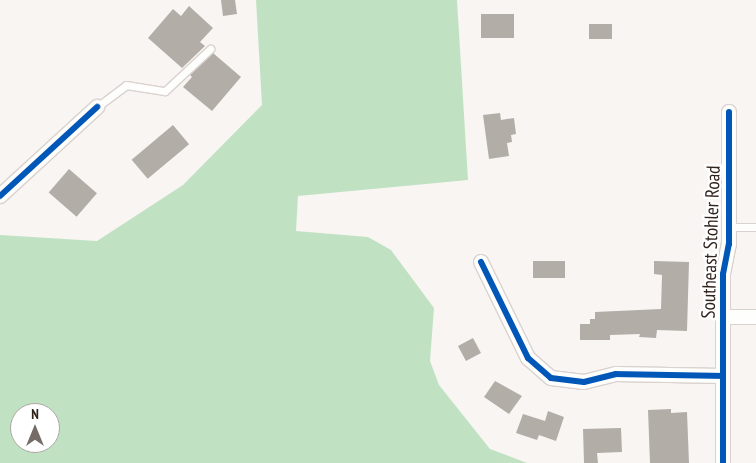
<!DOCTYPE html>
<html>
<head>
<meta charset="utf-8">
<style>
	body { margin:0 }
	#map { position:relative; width:756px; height:463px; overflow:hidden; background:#f8f5f3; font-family:"PT Sans Narrow",sans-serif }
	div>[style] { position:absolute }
	.forest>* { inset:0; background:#c0e2c3 }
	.building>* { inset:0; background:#b3ada8; transform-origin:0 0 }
	.roads { filter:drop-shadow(1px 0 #dad2ce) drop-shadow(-1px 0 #dad2ce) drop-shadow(0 1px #dad2ce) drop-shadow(0 -1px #dad2ce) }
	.lane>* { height:7px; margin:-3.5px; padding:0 3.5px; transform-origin:3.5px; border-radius:3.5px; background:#fefefd }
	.street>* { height:14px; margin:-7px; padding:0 7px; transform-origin:7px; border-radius:7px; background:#fefefd }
	.cycleway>* { height:6px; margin:-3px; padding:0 3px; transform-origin:3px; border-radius:3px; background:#0057b8 }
	span { translate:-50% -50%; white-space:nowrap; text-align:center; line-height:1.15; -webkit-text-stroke:4.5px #fff; paint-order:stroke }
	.street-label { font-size:19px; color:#30231c }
	.north { position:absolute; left:10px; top:403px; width:50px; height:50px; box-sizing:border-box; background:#fff; border:1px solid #aca7a4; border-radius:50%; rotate:0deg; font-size:14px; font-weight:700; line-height:20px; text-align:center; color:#30231c }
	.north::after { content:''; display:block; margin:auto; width:18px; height:22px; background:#766c67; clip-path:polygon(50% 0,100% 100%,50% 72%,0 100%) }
</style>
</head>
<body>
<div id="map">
	<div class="forest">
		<i style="clip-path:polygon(evenodd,256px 0,457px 0,468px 180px,298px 196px,296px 231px,368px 237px,391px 250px,434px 308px,430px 361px,439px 385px,490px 449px,527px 463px,0 463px,0 235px,97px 241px,183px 185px,262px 105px,256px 0,20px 413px,50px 413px,50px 443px,20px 443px,20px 413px)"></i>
	</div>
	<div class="building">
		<i style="clip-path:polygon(221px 0,235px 0,237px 14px,223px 16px)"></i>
		<i style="clip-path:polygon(189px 6px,213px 28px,200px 42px,205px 46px,182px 68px,148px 38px,173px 9px,181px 16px)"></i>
		<i style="left:481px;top:14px;width:33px;height:24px"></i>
		<i style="left:589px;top:24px;width:23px;height:15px"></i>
		<i style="clip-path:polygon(213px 53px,241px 77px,212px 111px,183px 87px,192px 77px,190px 75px)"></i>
		<i style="clip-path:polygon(500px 113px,501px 120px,514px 118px,516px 134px,511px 135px,512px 142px,507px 143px,509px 156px,489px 159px,483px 115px)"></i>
		<i style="left:173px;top:125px;width:25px;height:54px;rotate:50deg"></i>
		<i style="left:69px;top:169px;width:37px;height:31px;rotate:41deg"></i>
		<i style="left:533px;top:261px;width:32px;height:17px"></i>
		<i style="clip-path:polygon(654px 261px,689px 262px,687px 331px,657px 330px,656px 338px,639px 337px,640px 334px,610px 335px,610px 340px,580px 340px,580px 324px,590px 324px,590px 319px,595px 319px,595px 312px,661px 309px,662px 275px,654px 274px)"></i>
		<i style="left:473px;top:338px;width:17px;height:17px;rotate:62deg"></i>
		<i style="clip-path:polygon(495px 381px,522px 396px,509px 414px,484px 397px)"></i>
		<i style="clip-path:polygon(671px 409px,671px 413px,687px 412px,689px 463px,650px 463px,648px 410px)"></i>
		<i style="clip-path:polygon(548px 411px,564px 417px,556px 441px,539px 435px,537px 440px,516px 433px,523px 414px,545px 421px)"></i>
		<i style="clip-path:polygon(621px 428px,622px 452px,597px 453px,598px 463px,584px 463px,583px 429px)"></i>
	</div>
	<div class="roads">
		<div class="lane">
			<i style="left:97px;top:107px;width:36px;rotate:-37deg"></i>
			<i style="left:126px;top:85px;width:39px;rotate:9deg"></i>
			<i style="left:165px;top:91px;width:62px;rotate:-43deg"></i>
			<i style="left:729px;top:227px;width:27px"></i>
		</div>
		<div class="street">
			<i style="left:0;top:196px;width:132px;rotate:-42.5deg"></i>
			<i style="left:481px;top:262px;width:107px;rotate:63.9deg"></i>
			<i style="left:528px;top:358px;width:30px;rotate:41deg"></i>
			<i style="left:551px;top:378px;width:33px;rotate:7deg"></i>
			<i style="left:584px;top:382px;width:33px;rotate:-14deg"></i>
			<i style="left:616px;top:374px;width:107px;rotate:1.1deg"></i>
			<i style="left:723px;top:317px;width:33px"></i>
			<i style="left:723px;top:463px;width:189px;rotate:-90deg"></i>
			<i style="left:723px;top:274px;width:31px;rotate:-79deg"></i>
			<i style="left:729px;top:244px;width:132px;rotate:-90deg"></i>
		</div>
	</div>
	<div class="cycleway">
		<i style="left:0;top:196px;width:132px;rotate:-42.5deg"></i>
		<i style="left:481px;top:262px;width:107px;rotate:63.9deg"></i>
		<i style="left:528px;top:358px;width:30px;rotate:41deg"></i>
		<i style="left:551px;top:378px;width:33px;rotate:7deg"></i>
		<i style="left:584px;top:382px;width:33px;rotate:-14deg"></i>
		<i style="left:616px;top:374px;width:107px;rotate:1.1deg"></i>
		<i style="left:723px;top:463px;width:189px;rotate:-90deg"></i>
		<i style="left:723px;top:274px;width:31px;rotate:-79deg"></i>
		<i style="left:729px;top:244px;width:132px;rotate:-90deg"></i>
	</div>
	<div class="street-label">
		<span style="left:711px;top:242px;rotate:-88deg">Southeast Stohler Road</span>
	</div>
	<div class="north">N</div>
</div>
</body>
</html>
